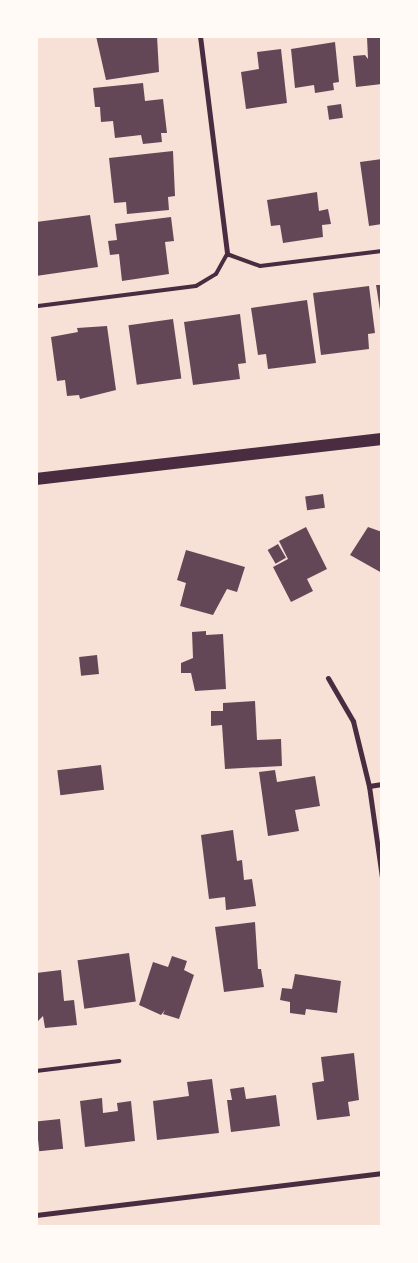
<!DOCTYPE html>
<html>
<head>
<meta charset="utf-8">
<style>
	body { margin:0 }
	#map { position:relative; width:418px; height:1263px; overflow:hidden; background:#f7e1d7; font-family:"Times New Roman",serif }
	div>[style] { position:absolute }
	.building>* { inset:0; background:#644757; transform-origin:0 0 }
	.service>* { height:4px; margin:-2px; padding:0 2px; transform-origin:2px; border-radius:2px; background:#4a2c40 }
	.minor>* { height:5px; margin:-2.5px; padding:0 2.5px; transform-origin:2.5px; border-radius:2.5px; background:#4a2c40 }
	.primary>* { height:12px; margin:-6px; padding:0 6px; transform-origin:6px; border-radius:6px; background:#4a2c40 }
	span { translate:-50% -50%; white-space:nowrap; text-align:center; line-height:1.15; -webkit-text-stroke:5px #fffaf5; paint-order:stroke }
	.frame { position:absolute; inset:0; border:38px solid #fffaf5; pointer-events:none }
</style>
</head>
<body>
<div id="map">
	<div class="building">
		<i style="clip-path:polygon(96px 36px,157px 36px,159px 72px,106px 80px)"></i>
		<i style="clip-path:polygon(382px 36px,382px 84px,356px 87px,353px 56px,365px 55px,368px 59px,367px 37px)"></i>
		<i style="clip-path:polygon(335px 42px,339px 82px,333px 83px,334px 90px,315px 93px,314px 85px,295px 88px,291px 49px)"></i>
		<i style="clip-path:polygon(281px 49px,287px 103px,246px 109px,241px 72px,259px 69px,257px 52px)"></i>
		<i style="clip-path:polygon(143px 83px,145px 101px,163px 99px,167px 133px,161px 133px,162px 142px,143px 144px,141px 135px,115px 138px,113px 121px,101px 122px,100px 107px,95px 107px,93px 88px)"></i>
		<i style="left:341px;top:104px;width:14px;height:14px;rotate:82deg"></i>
		<i style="clip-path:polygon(173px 151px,175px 196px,168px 197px,169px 210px,127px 214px,126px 202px,114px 203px,109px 158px)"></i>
		<i style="clip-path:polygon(382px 159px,382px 224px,369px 226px,360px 162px)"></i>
		<i style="clip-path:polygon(317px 192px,319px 211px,328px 209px,331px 224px,322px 225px,323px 237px,283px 243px,280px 225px,271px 226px,267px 200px)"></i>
		<i style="clip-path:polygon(90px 215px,98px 267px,36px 276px,36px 222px)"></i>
		<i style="clip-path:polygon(171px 217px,174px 241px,165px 242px,169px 274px,122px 281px,119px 254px,110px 255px,108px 241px,117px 240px,115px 224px)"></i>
		<i style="clip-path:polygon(376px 285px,382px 285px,382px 317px,381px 317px)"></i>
		<i style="clip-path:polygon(369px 286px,375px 333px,368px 334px,369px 349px,321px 355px,313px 293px)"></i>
		<i style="clip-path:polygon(307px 300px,316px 363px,268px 369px,266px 354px,258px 355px,251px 308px)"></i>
		<i style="clip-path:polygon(240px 314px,246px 363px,238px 364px,240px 379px,193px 385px,184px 322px)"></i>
		<i style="left:173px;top:319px;width:60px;height:45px;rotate:82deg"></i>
		<i style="clip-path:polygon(107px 326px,116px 390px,80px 399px,79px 395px,67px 396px,65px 380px,57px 381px,51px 337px,78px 332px,77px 328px)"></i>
		<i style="left:323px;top:494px;width:14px;height:18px;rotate:82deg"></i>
		<i style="clip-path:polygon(306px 527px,327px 569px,307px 579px,313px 591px,291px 602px,273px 567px,288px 559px,279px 541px)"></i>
		<i style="clip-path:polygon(368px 527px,382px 532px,382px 573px,350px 555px)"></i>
		<i style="left:278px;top:544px;width:16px;height:12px;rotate:60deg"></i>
		<i style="clip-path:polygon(186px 550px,245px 567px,237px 592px,227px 589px,213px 615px,180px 606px,186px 583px,177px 580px)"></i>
		<i style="clip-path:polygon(206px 631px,206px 635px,223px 634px,226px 689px,195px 691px,191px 673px,181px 673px,181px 663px,193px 658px,192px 632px)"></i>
		<i style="left:97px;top:655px;width:19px;height:18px;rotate:84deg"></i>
		<i style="clip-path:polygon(255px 701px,257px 740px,281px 739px,282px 766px,225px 769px,222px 725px,211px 726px,211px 711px,223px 711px,223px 703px)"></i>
		<i style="left:101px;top:765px;width:25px;height:44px;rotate:83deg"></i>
		<i style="clip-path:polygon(275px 770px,277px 782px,315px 776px,320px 806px,295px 810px,299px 831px,268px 836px,259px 772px)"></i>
		<i style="clip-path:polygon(233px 830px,237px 861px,242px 860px,244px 880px,252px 879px,256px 906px,226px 910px,225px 897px,209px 899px,201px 835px)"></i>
		<i style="clip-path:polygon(255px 922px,258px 969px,261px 969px,264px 987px,224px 992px,215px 927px)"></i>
		<i style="left:129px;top:953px;width:49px;height:52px;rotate:82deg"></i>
		<i style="clip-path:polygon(172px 956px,187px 961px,184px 970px,194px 975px,179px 1019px,163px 1014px,165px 1010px,161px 1015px,139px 1005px,153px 962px,168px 967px)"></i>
		<i style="clip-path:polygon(61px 970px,64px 1001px,74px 1000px,77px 1025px,45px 1028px,43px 1016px,36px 1023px,36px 973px)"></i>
		<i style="clip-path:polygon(295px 974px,341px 981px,337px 1013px,306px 1009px,305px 1015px,290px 1013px,290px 1002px,280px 1000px,282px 988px,292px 989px)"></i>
		<i style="clip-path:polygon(354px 1053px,359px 1100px,348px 1102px,350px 1116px,317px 1120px,312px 1083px,324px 1081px,321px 1057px)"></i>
		<i style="clip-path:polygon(212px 1079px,219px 1133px,157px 1140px,153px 1101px,189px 1096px,187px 1082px)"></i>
		<i style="clip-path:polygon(244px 1087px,246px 1099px,276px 1095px,280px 1126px,231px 1132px,227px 1100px,232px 1100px,230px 1089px)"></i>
		<i style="clip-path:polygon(102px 1098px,103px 1113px,118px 1111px,117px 1103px,131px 1101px,135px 1141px,85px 1147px,80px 1101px)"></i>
		<i style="left:60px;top:1119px;width:30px;height:24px;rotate:84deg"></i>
	</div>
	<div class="service">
		<i style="left:38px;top:306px;width:159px;rotate:-7.2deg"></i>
		<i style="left:196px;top:286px;width:23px;rotate:-31deg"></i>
		<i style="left:216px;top:274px;width:23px;rotate:-61deg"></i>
		<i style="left:227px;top:254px;width:35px;rotate:20deg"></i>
		<i style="left:260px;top:266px;width:123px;rotate:-7deg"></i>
		<i style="left:36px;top:1071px;width:84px;rotate:-6.9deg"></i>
	</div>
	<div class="minor">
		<i style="left:200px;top:36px;width:220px;rotate:82.9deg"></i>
		<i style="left:328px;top:678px;width:50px;rotate:59.8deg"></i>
		<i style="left:353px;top:721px;width:67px;rotate:76.2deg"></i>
		<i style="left:369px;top:786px;width:92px;rotate:81.9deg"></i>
		<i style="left:369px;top:786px;width:13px;rotate:-9deg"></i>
		<i style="left:36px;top:1215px;width:349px;rotate:-6.9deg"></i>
	</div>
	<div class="primary">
		<i style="left:36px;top:479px;width:348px;rotate:-6.6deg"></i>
	</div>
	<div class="frame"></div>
</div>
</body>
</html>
